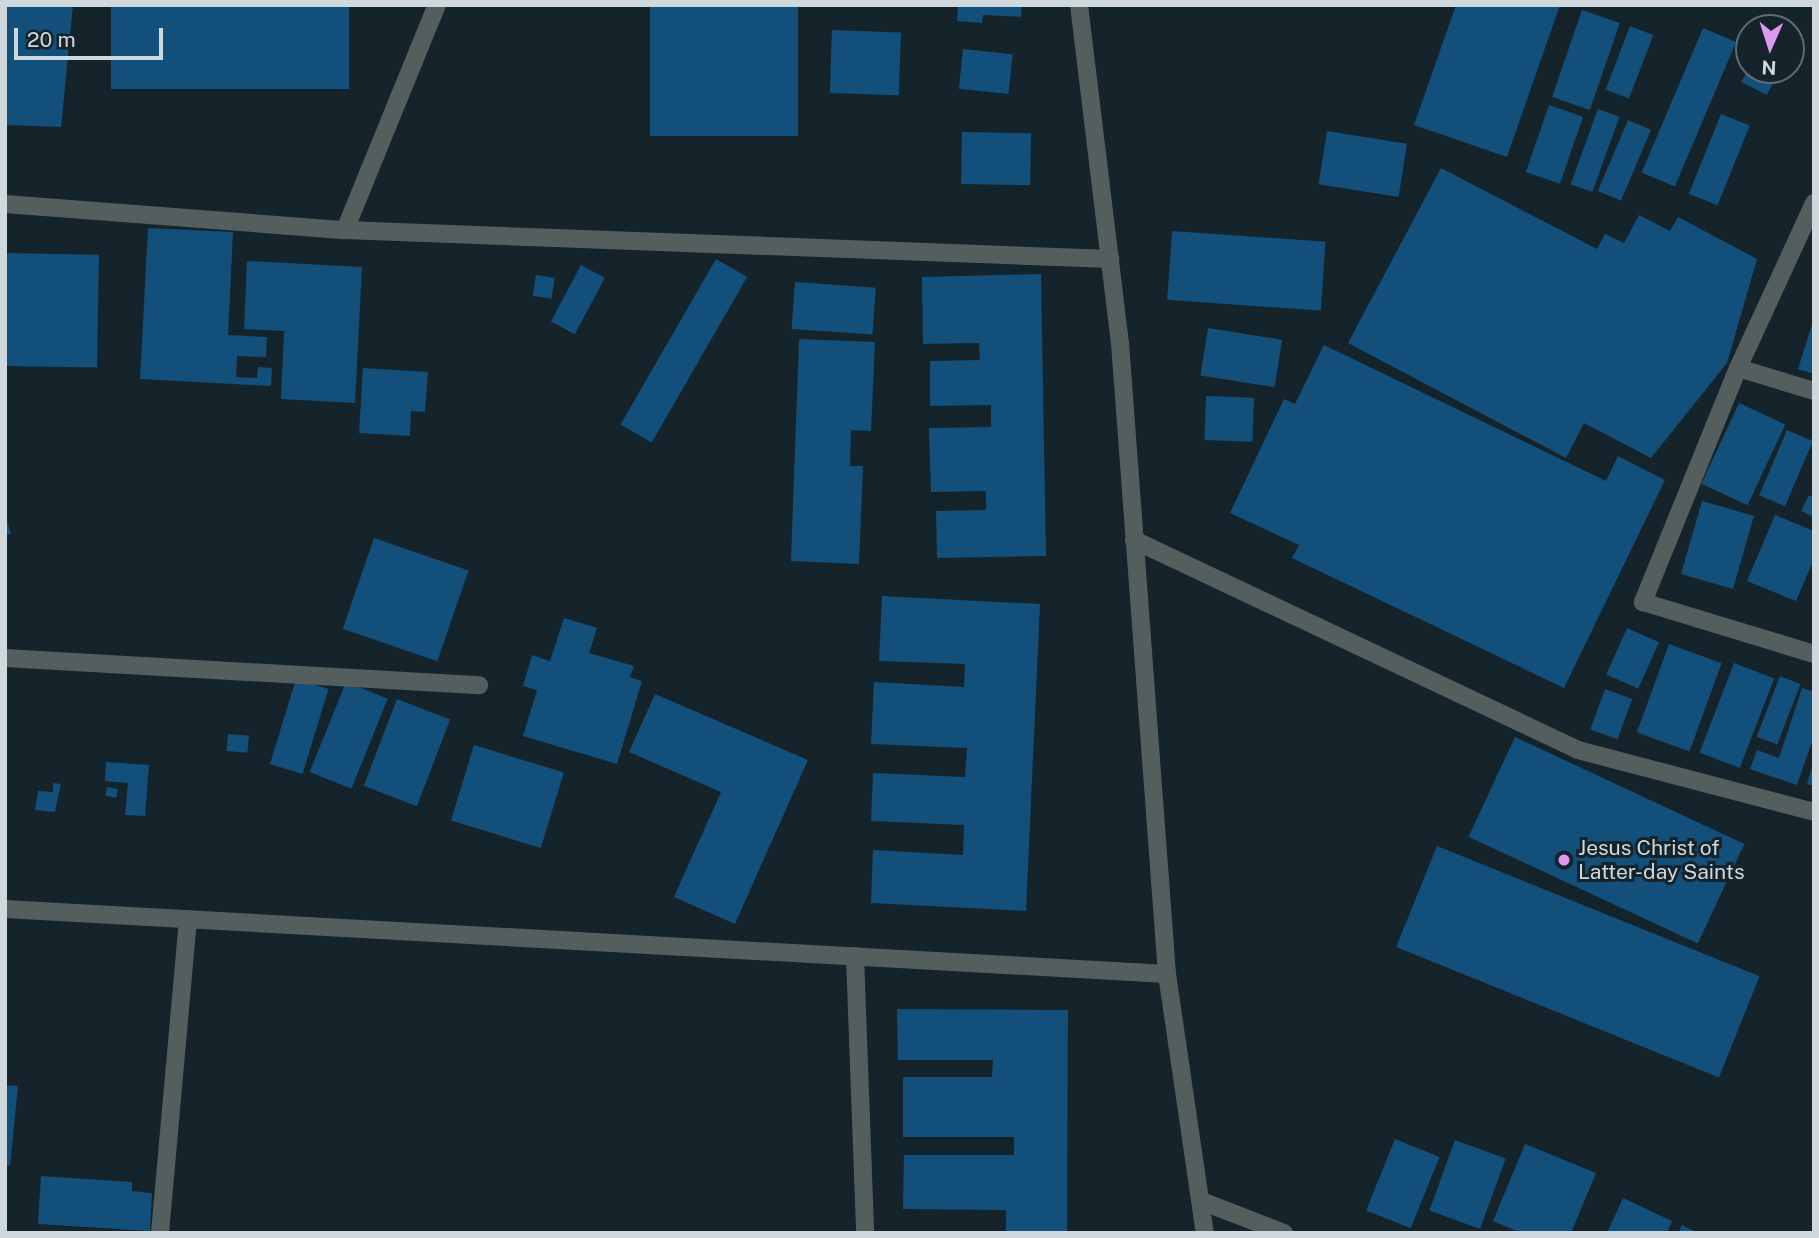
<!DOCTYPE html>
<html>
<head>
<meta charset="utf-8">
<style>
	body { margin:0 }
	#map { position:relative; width:1819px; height:1238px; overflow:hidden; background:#15242b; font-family:"Public Sans",sans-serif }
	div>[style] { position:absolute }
	.building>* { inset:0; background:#124f7a; transform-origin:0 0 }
	.minor>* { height:18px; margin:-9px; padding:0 9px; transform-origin:9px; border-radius:9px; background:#555e5f }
	.dots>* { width:19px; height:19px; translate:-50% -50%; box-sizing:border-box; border:4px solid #15242b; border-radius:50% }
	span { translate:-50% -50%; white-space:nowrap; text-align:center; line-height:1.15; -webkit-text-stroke:6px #15242b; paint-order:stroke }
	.poi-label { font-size:21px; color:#cfd9dd }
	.left { translate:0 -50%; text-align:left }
	.frame { position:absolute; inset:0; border:7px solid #cfd9dd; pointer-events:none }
	.north { position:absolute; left:1735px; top:14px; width:70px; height:70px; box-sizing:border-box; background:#15242b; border:2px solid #5f6c72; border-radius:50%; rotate:183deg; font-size:19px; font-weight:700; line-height:28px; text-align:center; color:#cfd9dd }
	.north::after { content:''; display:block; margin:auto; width:24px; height:32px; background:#de98f2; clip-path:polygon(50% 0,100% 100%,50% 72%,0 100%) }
	.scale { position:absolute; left:14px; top:28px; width:149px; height:32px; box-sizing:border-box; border:4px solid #cfd9dd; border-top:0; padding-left:9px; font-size:21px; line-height:24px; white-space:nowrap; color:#cfd9dd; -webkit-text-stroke:5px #15242b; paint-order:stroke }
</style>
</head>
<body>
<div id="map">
	<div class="building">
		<i style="clip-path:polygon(5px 5px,73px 5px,61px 127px,5px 125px)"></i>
		<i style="left:111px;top:5px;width:238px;height:84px"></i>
		<i style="left:650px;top:5px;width:148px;height:131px"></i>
		<i style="clip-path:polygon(958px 5px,1022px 5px,1021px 17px,983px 15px,982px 23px,957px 21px)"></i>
		<i style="clip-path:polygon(1456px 5px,1560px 5px,1507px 157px,1414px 125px)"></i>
		<i style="left:1582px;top:10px;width:40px;height:92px;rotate:19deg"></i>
		<i style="left:1630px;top:26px;width:25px;height:68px;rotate:21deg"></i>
		<i style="left:1703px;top:28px;width:36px;height:157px;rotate:23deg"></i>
		<i style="left:832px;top:30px;width:69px;height:63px;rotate:2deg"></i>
		<i style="left:963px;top:49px;width:50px;height:40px;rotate:6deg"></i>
		<i style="clip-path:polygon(1748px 70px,1779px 70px,1767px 95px,1741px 82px)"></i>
		<i style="left:1549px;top:105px;width:36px;height:71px;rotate:19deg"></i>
		<i style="left:1598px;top:109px;width:23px;height:80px;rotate:20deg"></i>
		<i style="left:1721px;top:114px;width:31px;height:86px;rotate:22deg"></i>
		<i style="left:1628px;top:120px;width:25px;height:77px;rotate:23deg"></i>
		<i style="left:1327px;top:131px;width:81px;height:54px;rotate:9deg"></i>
		<i style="left:962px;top:132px;width:69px;height:52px;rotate:1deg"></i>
		<i style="clip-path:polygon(1441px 168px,1597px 249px,1605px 234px,1624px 243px,1639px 215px,1670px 231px,1678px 217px,1757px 259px,1727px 363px,1651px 458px,1584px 423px,1566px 458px,1348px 343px)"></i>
		<i style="clip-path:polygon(148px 228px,233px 232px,228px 335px,267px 337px,266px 357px,237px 356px,236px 377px,257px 378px,258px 367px,272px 368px,271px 386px,140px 379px)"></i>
		<i style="left:1172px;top:231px;width:154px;height:69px;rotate:4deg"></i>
		<i style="left:5px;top:253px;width:94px;height:113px;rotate:1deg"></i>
		<i style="left:716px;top:259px;width:36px;height:191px;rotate:30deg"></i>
		<i style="clip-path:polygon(247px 261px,362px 267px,355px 403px,281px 399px,284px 331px,244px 329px)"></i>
		<i style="left:581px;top:265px;width:27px;height:64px;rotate:28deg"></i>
		<i style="clip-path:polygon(1041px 274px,1046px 556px,937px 558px,936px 511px,986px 510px,986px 491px,931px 492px,929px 428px,991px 427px,991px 405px,930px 406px,930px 361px,980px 360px,979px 343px,923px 344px,922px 277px)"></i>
		<i style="left:536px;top:275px;width:19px;height:21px;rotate:9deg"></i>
		<i style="left:795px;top:282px;width:81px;height:47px;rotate:4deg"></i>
		<i style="clip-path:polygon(1813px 321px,1814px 321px,1814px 374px,1798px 369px)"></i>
		<i style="left:1208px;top:328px;width:75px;height:48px;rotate:9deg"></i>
		<i style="clip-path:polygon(799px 339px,875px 342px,871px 431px,851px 430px,850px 466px,863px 466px,859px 564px,791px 561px)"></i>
		<i style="clip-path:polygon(1324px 345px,1606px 481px,1618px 456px,1665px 480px,1564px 688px,1292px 558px,1299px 545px,1230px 513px,1284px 399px,1295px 404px)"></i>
		<i style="clip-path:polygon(363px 368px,428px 372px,425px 412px,411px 411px,410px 436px,359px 433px)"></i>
		<i style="left:1206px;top:396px;width:48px;height:44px;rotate:2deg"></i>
		<i style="left:1739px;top:403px;width:51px;height:89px;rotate:25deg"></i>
		<i style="left:1787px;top:430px;width:28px;height:71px;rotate:23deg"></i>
		<i style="clip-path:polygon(1809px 495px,1814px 498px,1814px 517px,1801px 511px)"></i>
		<i style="left:1702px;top:501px;width:54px;height:76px;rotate:16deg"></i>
		<i style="clip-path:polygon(1775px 515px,1814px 531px,1814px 559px,1796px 601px,1747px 581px)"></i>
		<i style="clip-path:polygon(5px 516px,6px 516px,11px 534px,5px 535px)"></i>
		<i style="left:374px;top:538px;width:100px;height:96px;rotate:19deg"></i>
		<i style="clip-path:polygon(882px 596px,1040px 604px,1026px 911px,871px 903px,873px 850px,963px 855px,964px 825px,871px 821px,873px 773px,965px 777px,967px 748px,871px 744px,874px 682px,964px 687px,965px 664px,879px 661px)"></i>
		<i style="clip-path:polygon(564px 618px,597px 628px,589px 653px,634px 666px,630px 677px,642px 681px,617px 764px,523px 736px,537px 690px,523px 686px,532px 655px,550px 661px)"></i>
		<i style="left:1627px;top:628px;width:35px;height:51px;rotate:24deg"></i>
		<i style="left:1669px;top:644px;width:56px;height:94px;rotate:20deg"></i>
		<i style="left:1734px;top:663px;width:43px;height:96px;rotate:21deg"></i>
		<i style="left:1780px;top:676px;width:22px;height:65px;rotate:21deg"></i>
		<i style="left:296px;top:679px;width:34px;height:89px;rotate:17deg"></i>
		<i style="left:346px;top:682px;width:45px;height:97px;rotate:22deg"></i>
		<i style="clip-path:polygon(1802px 688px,1814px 692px,1814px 736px,1797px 785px,1750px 769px,1757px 750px,1779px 758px)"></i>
		<i style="left:1605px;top:689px;width:29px;height:43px;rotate:20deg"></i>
		<i style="clip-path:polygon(655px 694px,808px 760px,735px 924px,674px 897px,721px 792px,629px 752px)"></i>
		<i style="left:397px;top:699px;width:57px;height:93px;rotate:21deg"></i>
		<i style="left:228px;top:734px;width:21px;height:17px;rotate:5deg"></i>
		<i style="left:1515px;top:737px;width:253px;height:110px;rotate:25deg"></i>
		<i style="left:474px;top:745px;width:94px;height:79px;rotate:17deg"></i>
		<i style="clip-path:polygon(106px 762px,149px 765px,145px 816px,125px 815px,128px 783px,105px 781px)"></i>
		<i style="clip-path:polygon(1813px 764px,1814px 764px,1814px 786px,1807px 784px)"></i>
		<i style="clip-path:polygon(53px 783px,61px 784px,55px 812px,35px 810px,38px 791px,53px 792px)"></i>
		<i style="left:107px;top:787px;width:11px;height:9px;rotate:10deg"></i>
		<i style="left:1437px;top:846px;width:348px;height:109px;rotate:22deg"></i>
		<i style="clip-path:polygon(897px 1009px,1068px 1010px,1067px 1233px,1006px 1233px,1006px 1210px,903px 1209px,904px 1155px,1014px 1155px,1014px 1137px,903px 1137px,903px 1077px,992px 1077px,993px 1060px,898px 1060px)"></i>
		<i style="clip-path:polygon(5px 1085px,18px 1086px,10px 1166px,5px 1165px)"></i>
		<i style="left:1395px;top:1139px;width:48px;height:77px;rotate:22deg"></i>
		<i style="left:1455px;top:1140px;width:54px;height:75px;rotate:20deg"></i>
		<i style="clip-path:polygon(1525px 1144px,1596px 1173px,1571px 1233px,1521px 1233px,1493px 1221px)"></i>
		<i style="clip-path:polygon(41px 1176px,132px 1182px,132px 1191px,152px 1193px,150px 1231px,38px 1224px)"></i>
		<i style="clip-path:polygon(1623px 1198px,1672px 1221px,1667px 1233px,1607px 1233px)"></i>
		<i style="clip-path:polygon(1682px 1225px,1698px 1233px,1678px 1233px)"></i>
	</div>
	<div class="minor">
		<i style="left:1079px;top:5px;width:340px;rotate:83.1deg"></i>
		<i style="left:1120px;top:343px;width:633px;rotate:85.74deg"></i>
		<i style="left:1167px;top:974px;width:262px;rotate:81.7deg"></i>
		<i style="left:1814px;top:203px;width:182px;rotate:114.7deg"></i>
		<i style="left:1738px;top:368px;width:253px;rotate:112.1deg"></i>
		<i style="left:1643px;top:602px;width:179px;rotate:16.9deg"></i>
		<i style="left:5px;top:204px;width:341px;rotate:4.4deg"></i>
		<i style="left:345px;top:230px;width:766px;rotate:2.17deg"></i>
		<i style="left:345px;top:230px;width:243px;rotate:-67.8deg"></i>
		<i style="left:1738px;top:368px;width:79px;rotate:16.8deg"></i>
		<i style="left:1134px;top:540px;width:491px;rotate:25.3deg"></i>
		<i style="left:1578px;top:750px;width:244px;rotate:14.7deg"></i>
		<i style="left:5px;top:658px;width:475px;rotate:3.3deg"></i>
		<i style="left:5px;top:909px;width:1164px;rotate:3.2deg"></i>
		<i style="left:855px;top:956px;width:277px;rotate:87.9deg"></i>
		<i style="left:1204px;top:1202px;width:86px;rotate:21.2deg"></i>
		<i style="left:160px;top:1233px;width:315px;rotate:-84.9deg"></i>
	</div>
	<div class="dots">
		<i style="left:1564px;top:860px;background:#de98f2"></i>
	</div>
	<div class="poi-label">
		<span class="left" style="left:1578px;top:860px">Jesus Christ of<br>Latter-day Saints</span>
	</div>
	<div class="frame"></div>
	<div class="north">N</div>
	<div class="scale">20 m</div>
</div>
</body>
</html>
